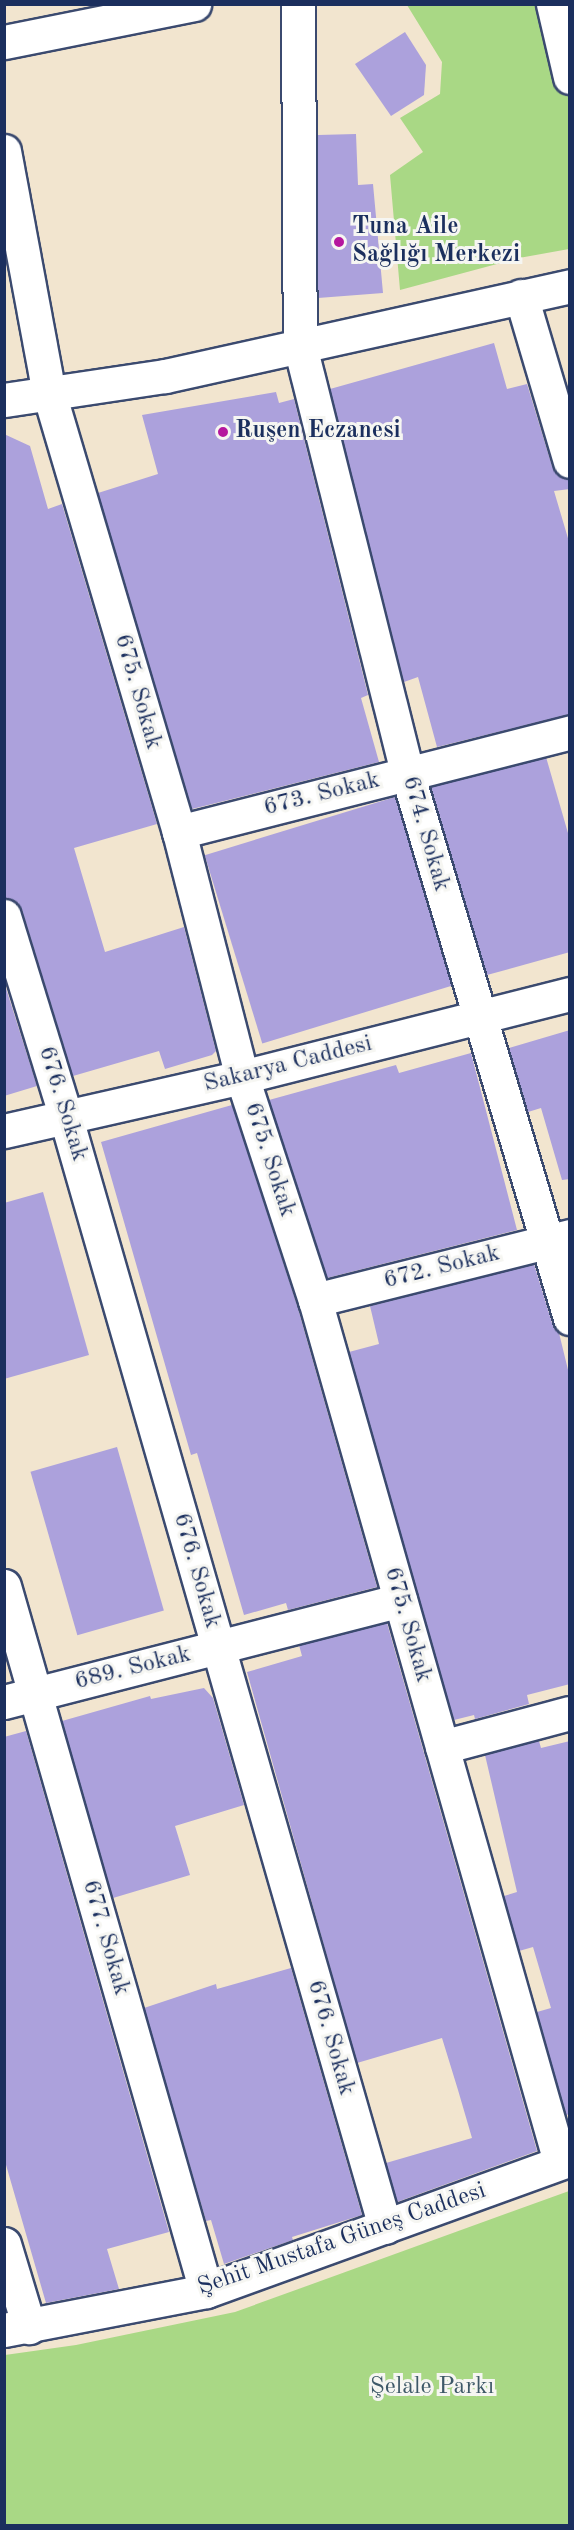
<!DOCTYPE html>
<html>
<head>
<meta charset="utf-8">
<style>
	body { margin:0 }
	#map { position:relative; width:574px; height:2530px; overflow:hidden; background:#f2e5cf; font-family:"Old Standard TT",serif }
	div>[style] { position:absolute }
	.green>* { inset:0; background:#a9d885 }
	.building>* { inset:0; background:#aca1dc; transform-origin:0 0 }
	.roads { filter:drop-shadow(2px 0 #3b4a6f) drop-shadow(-2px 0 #3b4a6f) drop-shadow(0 2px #3b4a6f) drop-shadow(0 -2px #3b4a6f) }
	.street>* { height:33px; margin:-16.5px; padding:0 16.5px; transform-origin:16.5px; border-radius:16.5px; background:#fff }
	.dots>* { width:16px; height:16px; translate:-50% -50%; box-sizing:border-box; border:3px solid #f6f6f2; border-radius:50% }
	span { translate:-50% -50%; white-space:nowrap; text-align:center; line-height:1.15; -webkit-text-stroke:6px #f6f6f2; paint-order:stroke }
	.poi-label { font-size:24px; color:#1b2f5e; font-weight:700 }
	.left { translate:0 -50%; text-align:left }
	.street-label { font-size:24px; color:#1b2f5e }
	.park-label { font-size:24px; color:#3e5968 }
	.frame { position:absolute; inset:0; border:6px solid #1b2f5e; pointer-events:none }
</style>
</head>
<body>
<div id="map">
	<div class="green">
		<i style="clip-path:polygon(407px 5px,569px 5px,569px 249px,519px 258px,400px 290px,390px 175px,423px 152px,400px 118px,440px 94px,442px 62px)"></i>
		<i style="clip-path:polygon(569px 2191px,569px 2525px,5px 2525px,5px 2355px,76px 2345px,235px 2312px)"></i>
	</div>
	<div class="building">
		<i style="clip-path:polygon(405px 32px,426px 65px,424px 95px,391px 116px,355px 64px)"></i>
		<i style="clip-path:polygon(356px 134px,358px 185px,373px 184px,383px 293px,318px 298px,318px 135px)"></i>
		<i style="clip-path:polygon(494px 343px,507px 389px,527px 384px,552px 466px,558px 475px,570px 479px,570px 489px,554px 491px,570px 545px,570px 714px,437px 747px,418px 677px,404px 682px,330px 389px)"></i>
		<i style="clip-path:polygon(276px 392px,279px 403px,294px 399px,368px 695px,361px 698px,379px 762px,192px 809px,98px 493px,158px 474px,142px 415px)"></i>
		<i style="clip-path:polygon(4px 434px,30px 446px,48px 509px,62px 504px,157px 824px,74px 848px,105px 952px,184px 927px,216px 1051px,212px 1055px,165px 1069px,159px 1051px,73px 1076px,22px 910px,16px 902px,4px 898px)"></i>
		<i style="clip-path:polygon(546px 757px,570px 840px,570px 952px,487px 975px,431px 787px)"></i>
		<i style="left:395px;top:797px;width:197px;height:199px;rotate:73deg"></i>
		<i style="clip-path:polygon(4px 982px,37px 1086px,4px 1096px)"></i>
		<i style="clip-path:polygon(570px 1030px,570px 1179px,562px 1180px,541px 1108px,528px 1112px,509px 1048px)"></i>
		<i style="clip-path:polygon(471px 1053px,517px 1230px,327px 1278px,269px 1100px,396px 1065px,399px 1073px)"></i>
		<i style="clip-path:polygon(232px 1105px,297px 1305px,377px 1587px,288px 1610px,286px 1603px,244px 1615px,197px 1453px,191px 1455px,101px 1142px)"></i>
		<i style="clip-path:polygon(43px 1192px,89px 1355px,4px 1379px,4px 1203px)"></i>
		<i style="clip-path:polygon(534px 1264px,552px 1323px,559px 1333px,570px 1378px,570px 1684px,527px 1695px,529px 1704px,475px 1719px,474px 1715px,454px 1720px,349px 1352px,379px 1344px,370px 1306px)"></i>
		<i style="left:117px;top:1447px;width:170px;height:90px;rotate:74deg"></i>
		<i style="clip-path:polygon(387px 1623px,537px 2151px,397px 2202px,386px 2163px,472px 2138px,458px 2090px,442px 2038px,357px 2063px,247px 1672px,302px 1656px,299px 1645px)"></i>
		<i style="clip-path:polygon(204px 1688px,213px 1698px,244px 1805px,175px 1826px,190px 1875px,113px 1898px,62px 1721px,150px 1696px,151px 1699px)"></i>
		<i style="clip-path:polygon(26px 1731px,169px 2232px,107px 2249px,119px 2289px,46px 2303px,4px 2158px,4px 1737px)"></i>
		<i style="clip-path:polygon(539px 1741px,541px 1748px,570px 1741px,570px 2114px,566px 2115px,537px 2012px,551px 2008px,533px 1947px,519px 1951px,504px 1896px,517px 1892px,485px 1755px)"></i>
		<i style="clip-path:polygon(291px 1968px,362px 2215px,292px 2237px,293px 2240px,224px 2264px,211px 2220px,206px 2221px,144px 2008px,216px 1984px,217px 1989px)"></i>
	</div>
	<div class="roads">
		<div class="street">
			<i style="left:298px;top:4px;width:342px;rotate:89.7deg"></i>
			<i style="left:300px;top:346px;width:440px;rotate:75.9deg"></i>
			<i style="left:407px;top:773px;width:569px;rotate:73.35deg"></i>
			<i style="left:553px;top:4px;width:75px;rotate:76.9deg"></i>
			<i style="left:4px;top:42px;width:194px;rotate:-11.3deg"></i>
			<i style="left:4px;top:151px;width:246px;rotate:79.5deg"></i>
			<i style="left:49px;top:393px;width:458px;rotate:73.5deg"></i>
			<i style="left:179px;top:832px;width:253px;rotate:75.6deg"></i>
			<i style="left:242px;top:1077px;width:235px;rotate:71.9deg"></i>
			<i style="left:315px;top:1300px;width:896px;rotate:74.13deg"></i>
			<i style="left:521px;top:296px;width:172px;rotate:73.5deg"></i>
			<i style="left:4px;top:400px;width:163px;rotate:-8.5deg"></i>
			<i style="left:165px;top:376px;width:415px;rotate:-12.5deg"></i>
			<i style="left:179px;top:832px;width:404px;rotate:-14.3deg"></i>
			<i style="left:4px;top:916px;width:211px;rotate:72.9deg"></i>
			<i style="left:66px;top:1118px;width:1154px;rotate:73.95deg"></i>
			<i style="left:4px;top:1131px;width:244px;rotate:-12.8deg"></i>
			<i style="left:242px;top:1077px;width:338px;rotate:-14.2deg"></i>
			<i style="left:315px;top:1300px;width:263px;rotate:-14.1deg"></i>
			<i style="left:4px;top:1586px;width:733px;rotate:74.01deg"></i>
			<i style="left:4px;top:1702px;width:409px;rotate:-14.4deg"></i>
			<i style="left:442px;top:1747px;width:132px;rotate:-14.9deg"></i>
			<i style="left:4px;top:2244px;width:87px;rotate:73.2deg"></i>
			<i style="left:4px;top:2330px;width:206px;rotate:-10.9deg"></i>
			<i style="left:206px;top:2291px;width:387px;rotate:-19.9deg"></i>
		</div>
	</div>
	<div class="dots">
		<i style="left:339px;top:242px;background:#b5179e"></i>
		<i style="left:223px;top:432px;background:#b5179e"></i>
	</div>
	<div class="poi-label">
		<span class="left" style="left:352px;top:242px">Tuna Aile<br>Sağlığı Merkezi</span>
		<span class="left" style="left:235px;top:432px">Ruşen Eczanesi</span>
	</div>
	<div class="street-label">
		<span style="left:137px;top:692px;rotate:74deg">675. Sokak</span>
		<span style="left:322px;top:795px;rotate:-14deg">673. Sokak</span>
		<span style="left:425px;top:834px;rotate:74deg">674. Sokak</span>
		<span style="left:288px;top:1065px;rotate:-14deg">Sakarya Caddesi</span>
		<span style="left:62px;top:1104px;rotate:73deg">676. Sokak</span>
		<span style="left:269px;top:1160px;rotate:72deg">675. Sokak</span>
		<span style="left:442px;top:1268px;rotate:-14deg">672. Sokak</span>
		<span style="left:196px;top:1571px;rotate:74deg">676. Sokak</span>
		<span style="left:407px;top:1625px;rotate:74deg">675. Sokak</span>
		<span style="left:133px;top:1669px;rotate:-14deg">689. Sokak</span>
		<span style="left:105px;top:1938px;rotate:74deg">677. Sokak</span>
		<span style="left:330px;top:2038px;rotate:74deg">676. Sokak</span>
		<span style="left:342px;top:2240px;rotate:-19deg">Şehit Mustafa Güneş Caddesi</span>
	</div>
	<div class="park-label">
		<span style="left:432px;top:2388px">Şelale Parkı</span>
	</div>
	<div class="frame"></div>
</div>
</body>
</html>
